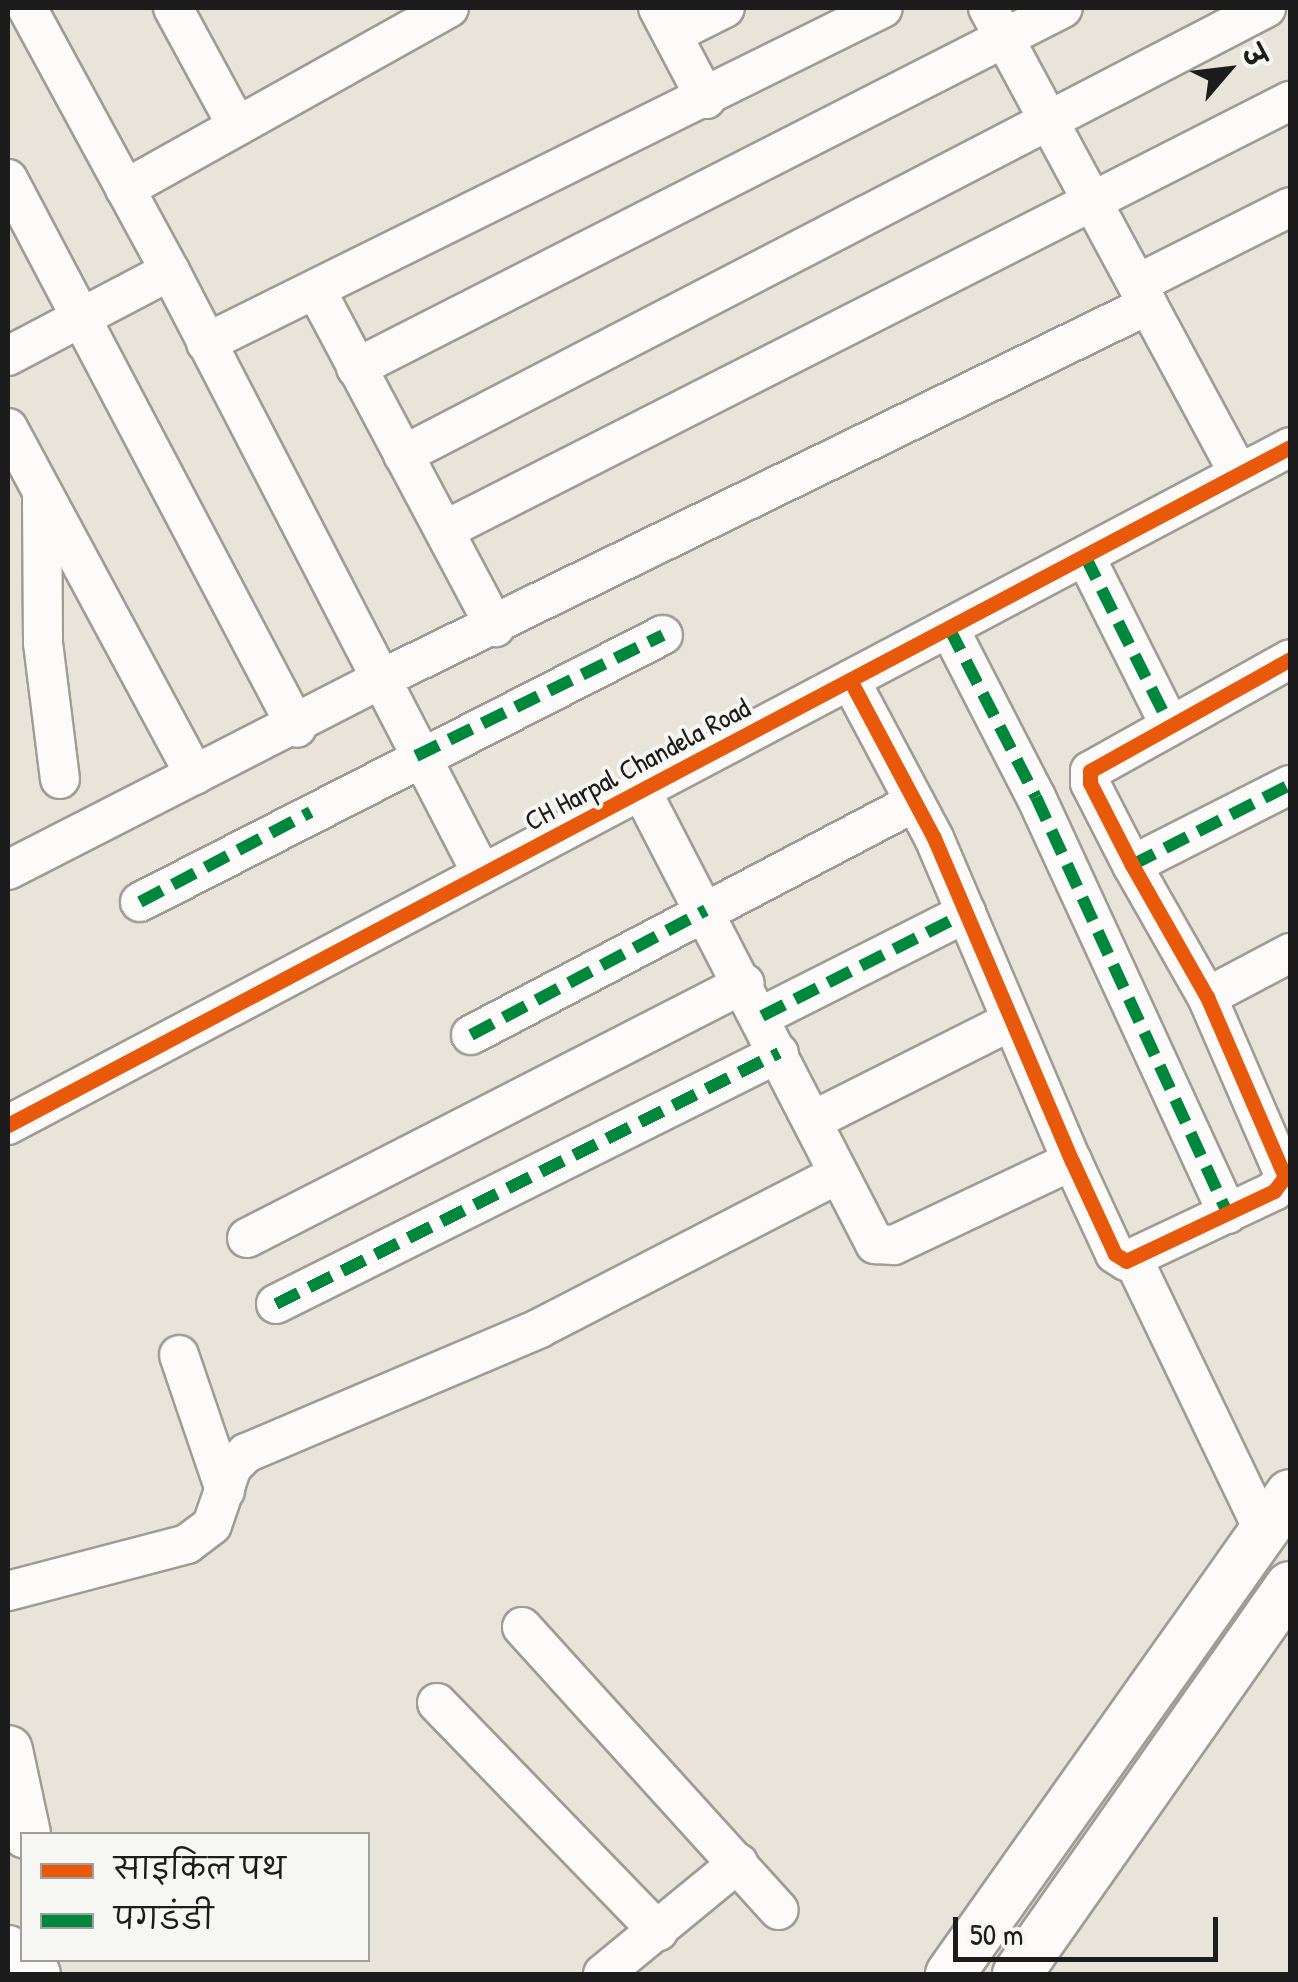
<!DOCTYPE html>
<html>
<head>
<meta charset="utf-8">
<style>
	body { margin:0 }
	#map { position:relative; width:1298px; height:1982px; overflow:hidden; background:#e9e4d9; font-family:"Patrick Hand","Playpen Sans Deva",sans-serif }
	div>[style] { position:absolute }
	.roads { filter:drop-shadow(2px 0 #9f9c96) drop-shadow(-2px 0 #9f9c96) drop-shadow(0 2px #9f9c96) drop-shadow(0 -2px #9f9c96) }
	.minor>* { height:38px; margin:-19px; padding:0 19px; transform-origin:19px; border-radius:19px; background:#fcfbf9 }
	.tertiary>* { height:48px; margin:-24px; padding:0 24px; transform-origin:24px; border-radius:24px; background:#fcfbf9 }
	.quiet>* { height:12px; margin-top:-6px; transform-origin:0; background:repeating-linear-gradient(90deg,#00873e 0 25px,transparent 0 37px) }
	.cycleway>* { height:15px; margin:-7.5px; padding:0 7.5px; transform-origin:7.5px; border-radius:7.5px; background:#e8590c }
	span { translate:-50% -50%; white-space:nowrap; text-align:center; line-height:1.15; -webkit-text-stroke:8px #f6f6f2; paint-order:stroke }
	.street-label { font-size:28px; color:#1c1c1c }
	.frame { position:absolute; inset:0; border:10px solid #1c1c1c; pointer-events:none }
	.legend { position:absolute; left:20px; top:1832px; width:350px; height:130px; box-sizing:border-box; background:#f6f6f2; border:2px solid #9f9f9c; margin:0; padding:12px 18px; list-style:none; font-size:30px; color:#1c1c1c }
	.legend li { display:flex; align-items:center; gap:20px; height:50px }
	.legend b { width:50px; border:2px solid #9f9f9c }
	.north { position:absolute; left:1178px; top:20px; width:100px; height:100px; -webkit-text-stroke:8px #f6f6f2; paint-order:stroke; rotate:62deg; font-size:28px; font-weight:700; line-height:40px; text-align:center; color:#1c1c1c }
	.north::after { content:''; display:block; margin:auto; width:35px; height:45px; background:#1c1c1c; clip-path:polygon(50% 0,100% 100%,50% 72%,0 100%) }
	.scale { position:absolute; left:953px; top:1917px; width:265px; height:45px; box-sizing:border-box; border:5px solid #1c1c1c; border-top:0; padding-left:12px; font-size:30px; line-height:35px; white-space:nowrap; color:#1c1c1c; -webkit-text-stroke:8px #f6f6f2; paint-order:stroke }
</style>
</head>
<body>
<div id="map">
	<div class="roads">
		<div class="minor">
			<i style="left:173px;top:8px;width:134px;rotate:61.5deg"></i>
			<i style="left:658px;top:8px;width:103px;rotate:62.2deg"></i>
			<i style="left:988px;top:8px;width:529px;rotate:61.69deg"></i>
			<i style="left:673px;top:34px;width:58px;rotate:-26.6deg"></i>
			<i style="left:8px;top:179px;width:620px;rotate:62.24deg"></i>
			<i style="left:125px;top:189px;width:371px;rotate:-29.2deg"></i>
			<i style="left:170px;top:271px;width:679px;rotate:62.64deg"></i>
			<i style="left:1137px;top:284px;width:171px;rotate:-26.7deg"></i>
			<i style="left:316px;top:290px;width:382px;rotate:62deg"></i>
			<i style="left:206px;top:343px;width:755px;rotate:-26.33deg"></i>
			<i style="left:8px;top:356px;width:183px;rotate:-27.7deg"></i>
			<i style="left:170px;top:271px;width:299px;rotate:-118.5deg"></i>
			<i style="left:356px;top:368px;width:793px;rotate:-26.98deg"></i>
			<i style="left:8px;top:428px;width:394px;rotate:61.7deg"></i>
			<i style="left:403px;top:455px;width:972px;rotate:-27.38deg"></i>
			<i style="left:42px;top:497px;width:146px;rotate:89.6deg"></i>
			<i style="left:43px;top:643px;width:137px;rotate:82.9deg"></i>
			<i style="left:445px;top:530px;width:948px;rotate:-26.92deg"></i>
			<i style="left:1085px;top:556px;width:188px;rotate:63.4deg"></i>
			<i style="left:949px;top:628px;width:190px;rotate:62.8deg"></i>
			<i style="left:1036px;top:797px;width:459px;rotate:65.3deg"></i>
			<i style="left:850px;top:680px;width:179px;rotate:62deg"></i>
			<i style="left:934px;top:838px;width:351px;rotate:66.9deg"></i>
			<i style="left:1072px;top:1161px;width:102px;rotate:65.2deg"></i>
			<i style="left:1115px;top:1254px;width:13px;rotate:32deg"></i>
			<i style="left:1126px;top:1261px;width:164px;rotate:-25.3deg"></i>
			<i style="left:1274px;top:1191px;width:18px;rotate:-52deg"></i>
			<i style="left:1285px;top:1177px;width:196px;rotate:-113.4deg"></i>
			<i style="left:1207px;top:997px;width:152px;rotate:-119.6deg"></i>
			<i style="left:1132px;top:865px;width:92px;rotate:-117.1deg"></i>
			<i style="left:1090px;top:783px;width:12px;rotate:-90deg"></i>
			<i style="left:1090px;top:771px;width:229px;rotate:-29.2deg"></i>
			<i style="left:641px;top:790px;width:511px;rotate:62.73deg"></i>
			<i style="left:875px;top:1244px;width:19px;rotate:3deg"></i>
			<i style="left:894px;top:1245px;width:197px;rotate:-25.3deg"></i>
			<i style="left:1132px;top:865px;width:177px;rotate:-26.9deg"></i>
			<i style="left:8px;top:870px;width:415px;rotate:-27.1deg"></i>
			<i style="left:377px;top:681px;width:858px;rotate:-26deg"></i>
			<i style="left:140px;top:902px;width:587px;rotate:-27.05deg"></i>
			<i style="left:1207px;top:997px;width:94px;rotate:-27.9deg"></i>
			<i style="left:762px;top:1016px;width:229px;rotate:-26.8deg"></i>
			<i style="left:471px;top:1035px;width:501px;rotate:-27.69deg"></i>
			<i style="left:812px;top:1121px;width:223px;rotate:-26.7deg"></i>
			<i style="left:8px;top:1125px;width:1450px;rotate:-27.87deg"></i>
			<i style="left:247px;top:1238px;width:559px;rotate:-27.11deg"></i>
			<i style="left:1133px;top:1259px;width:302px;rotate:64.3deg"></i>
			<i style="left:276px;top:1304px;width:562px;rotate:-26.52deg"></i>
			<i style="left:179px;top:1355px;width:143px;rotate:71.2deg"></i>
			<i style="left:8px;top:1591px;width:185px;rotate:-14.7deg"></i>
			<i style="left:187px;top:1544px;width:31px;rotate:-37deg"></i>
			<i style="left:212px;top:1525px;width:61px;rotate:-71deg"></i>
			<i style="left:232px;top:1467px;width:20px;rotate:-45deg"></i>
			<i style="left:246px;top:1453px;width:319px;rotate:-23deg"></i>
			<i style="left:540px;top:1328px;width:335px;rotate:-27.3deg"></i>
			<i style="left:522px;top:1627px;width:382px;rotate:47.8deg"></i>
			<i style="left:437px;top:1703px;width:318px;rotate:45.9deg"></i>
			<i style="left:603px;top:1974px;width:175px;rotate:-39.4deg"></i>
		</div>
		<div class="tertiary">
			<i style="left:8px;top:1750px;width:86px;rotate:77.9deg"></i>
			<i style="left:8px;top:1950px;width:37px;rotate:41deg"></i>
			<i style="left:950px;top:1974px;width:588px;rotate:-54.69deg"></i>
			<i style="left:1017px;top:1974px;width:474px;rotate:-54.9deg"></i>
		</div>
	</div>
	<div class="quiet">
		<i style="left:1085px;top:556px;width:188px;rotate:63.4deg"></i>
		<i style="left:949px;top:628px;width:190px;rotate:62.8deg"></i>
		<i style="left:1036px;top:797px;width:459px;rotate:65.3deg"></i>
		<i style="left:416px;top:756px;width:275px;rotate:-26.1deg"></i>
		<i style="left:1132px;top:865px;width:177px;rotate:-26.9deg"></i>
		<i style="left:140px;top:902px;width:193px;rotate:-27.8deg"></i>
		<i style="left:762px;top:1016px;width:229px;rotate:-26.8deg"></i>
		<i style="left:471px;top:1035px;width:266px;rotate:-28deg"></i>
		<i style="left:276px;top:1304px;width:562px;rotate:-26.52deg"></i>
	</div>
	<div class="cycleway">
		<i style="left:850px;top:680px;width:179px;rotate:62deg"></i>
		<i style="left:934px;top:838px;width:351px;rotate:66.9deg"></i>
		<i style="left:1072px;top:1161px;width:102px;rotate:65.2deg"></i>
		<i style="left:1115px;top:1254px;width:13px;rotate:32deg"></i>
		<i style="left:1126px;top:1261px;width:164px;rotate:-25.3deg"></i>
		<i style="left:1274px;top:1191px;width:18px;rotate:-52deg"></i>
		<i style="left:1285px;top:1177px;width:196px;rotate:-113.4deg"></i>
		<i style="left:1207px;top:997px;width:152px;rotate:-119.6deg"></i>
		<i style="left:1132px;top:865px;width:92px;rotate:-117.1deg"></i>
		<i style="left:1090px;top:783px;width:12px;rotate:-90deg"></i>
		<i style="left:1090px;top:771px;width:229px;rotate:-29.2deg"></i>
		<i style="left:8px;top:1125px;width:1450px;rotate:-27.87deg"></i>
	</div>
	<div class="street-label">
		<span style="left:637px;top:764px;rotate:-28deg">CH Harpal Chandela Road</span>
	</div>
	<div class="frame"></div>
	<ul class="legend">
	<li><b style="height:12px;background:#e8590c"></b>साइकिल पथ</li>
	<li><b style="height:12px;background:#00873e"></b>पगडंडी</li>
	</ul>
	<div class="north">उ</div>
	<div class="scale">50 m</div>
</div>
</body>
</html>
